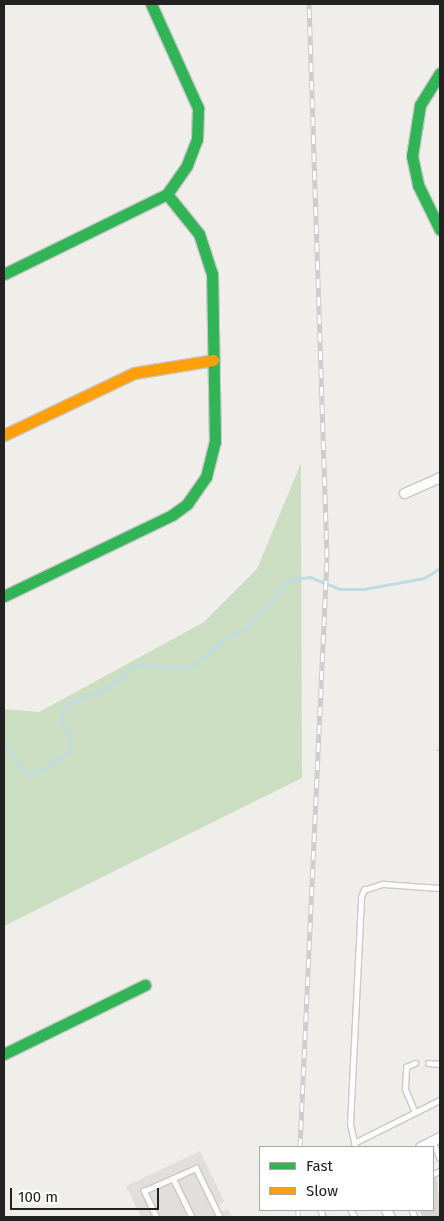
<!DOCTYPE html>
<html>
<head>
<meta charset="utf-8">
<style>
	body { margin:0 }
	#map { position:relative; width:444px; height:1221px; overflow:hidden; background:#f0eeeb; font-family:"Fira Sans",sans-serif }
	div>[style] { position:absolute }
	.forest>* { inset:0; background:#cbdec1 }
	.parking>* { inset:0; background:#e0dfde }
	.stream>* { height:3px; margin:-1.5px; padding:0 1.5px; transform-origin:1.5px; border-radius:1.5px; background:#bfdbe3 }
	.building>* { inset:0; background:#d7d4d2 }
	.path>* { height:2px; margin-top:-1px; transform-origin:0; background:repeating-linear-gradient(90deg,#dccecd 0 2.5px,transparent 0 5px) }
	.roads { filter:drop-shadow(1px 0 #c9c8c7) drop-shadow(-1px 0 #c9c8c7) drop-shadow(0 1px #c9c8c7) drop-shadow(0 -1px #c9c8c7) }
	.lane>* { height:4.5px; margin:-2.25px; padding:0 2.25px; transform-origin:2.25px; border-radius:2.25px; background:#fdfcfc }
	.street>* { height:9px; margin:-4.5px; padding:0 4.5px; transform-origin:4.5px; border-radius:4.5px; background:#fdfcfc }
	.fast>* { height:11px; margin:-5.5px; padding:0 5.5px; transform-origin:5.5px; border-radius:5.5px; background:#30b455 }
	.slow>* { height:11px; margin:-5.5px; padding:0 5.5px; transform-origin:5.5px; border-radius:5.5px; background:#ff9f0a }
	.rail>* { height:5px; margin-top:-2.5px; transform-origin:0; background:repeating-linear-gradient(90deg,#fff 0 9px,#ccc 0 18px); box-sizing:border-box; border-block:1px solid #ccc }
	span { translate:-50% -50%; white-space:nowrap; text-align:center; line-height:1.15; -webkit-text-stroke:4px #fff; paint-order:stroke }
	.frame { position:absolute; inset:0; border:5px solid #222; pointer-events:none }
	.legend { position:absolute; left:259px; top:1146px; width:175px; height:65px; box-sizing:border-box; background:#fff; border:1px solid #a7a7a7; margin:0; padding:6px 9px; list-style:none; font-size:15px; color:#222 }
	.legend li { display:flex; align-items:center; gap:10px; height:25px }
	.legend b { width:25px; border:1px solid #a7a7a7 }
	.scale { position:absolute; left:10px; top:1188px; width:149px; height:22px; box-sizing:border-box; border:2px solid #222; border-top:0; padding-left:6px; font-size:15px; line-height:18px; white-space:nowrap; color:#222; -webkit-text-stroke:4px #fff; paint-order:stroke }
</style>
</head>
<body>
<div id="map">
	<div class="forest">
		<i style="clip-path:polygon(301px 463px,302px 778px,4px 926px,4px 709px,39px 712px,204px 622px,257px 569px)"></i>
	</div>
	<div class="parking">
		<i style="clip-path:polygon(200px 1151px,224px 1201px,219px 1204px,221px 1212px,228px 1209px,232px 1217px,141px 1217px,126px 1186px)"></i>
	</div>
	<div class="stream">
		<i style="left:4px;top:743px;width:33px;rotate:55deg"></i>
		<i style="left:23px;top:770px;width:10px;rotate:24deg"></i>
		<i style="left:32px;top:774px;width:12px;rotate:-24deg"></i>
		<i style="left:43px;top:769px;width:30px;rotate:-34deg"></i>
		<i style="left:68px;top:752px;width:9px;rotate:-72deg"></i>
		<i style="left:71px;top:743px;width:27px;rotate:-112deg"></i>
		<i style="left:61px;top:718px;width:9px;rotate:-77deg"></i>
		<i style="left:63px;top:709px;width:12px;rotate:-42deg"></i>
		<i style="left:72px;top:701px;width:33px;rotate:-18deg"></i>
		<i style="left:103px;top:691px;width:40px;rotate:-39deg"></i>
		<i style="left:134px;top:666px;width:57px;rotate:1deg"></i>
		<i style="left:191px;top:667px;width:49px;rotate:-39.2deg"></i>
		<i style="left:229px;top:636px;width:20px;rotate:-24deg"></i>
		<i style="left:247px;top:628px;width:64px;rotate:-48.8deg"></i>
		<i style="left:289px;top:580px;width:21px;rotate:-8deg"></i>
		<i style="left:310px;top:577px;width:32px;rotate:22deg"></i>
		<i style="left:340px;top:589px;width:24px"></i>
		<i style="left:364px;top:589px;width:61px;rotate:-10.4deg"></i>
		<i style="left:424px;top:578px;width:19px;rotate:-32deg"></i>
	</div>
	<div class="building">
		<i style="clip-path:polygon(437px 1177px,440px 1217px,423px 1217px,419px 1210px,433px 1210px,433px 1178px)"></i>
	</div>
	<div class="path">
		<i style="left:437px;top:751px;width:4px;rotate:-45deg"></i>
	</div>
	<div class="roads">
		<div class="lane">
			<i style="left:428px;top:1063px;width:12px;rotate:5deg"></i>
			<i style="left:415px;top:1113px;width:26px;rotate:-113deg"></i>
			<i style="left:405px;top:1089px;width:22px;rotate:-87deg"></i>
			<i style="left:406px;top:1067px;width:10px;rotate:-24deg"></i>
			<i style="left:433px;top:1141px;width:18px;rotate:68deg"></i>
			<i style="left:354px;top:1143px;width:96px;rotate:-26.6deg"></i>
			<i style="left:355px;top:1147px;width:24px;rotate:-102deg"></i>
			<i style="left:350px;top:1124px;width:227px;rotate:-87.2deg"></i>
			<i style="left:361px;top:897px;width:8px;rotate:-67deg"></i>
			<i style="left:364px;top:890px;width:20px;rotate:-18deg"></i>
			<i style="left:383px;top:884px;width:57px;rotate:4deg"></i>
			<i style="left:433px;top:1174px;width:8px;rotate:-23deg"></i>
			<i style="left:173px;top:1178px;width:43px;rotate:64deg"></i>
			<i style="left:321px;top:1210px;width:7px;rotate:74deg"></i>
			<i style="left:351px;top:1210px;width:8px;rotate:60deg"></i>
			<i style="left:412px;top:1210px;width:8px;rotate:67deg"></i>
			<i style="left:156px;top:1217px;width:29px;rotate:-115deg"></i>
			<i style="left:144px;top:1191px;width:57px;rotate:-23.9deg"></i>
			<i style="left:196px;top:1168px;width:55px;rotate:63.9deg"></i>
		</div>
		<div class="street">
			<i style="left:404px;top:493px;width:39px;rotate:-24deg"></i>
			<i style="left:420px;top:1147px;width:22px;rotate:-27deg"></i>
			<i style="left:386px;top:1210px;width:8px;rotate:60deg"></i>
		</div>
		<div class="fast">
			<i style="left:440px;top:73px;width:38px;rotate:122deg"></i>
			<i style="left:420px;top:105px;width:52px;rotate:98.9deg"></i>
			<i style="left:412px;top:156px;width:30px;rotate:78deg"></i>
			<i style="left:418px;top:185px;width:50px;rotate:63.9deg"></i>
			<i style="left:4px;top:274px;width:182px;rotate:-26.1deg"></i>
			<i style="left:167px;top:194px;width:35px;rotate:-55deg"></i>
			<i style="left:187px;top:165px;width:28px;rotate:-69deg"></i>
			<i style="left:197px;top:139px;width:31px;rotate:-88deg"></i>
			<i style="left:198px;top:108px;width:114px;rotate:-114.3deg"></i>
			<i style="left:4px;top:596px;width:187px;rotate:-25.7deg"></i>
			<i style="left:172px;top:515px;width:19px;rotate:-36deg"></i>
			<i style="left:187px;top:504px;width:33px;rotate:-55deg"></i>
			<i style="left:206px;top:477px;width:36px;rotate:-76deg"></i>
			<i style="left:215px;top:442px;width:168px;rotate:-91deg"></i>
			<i style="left:212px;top:274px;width:42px;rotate:-108deg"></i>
			<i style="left:199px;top:234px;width:51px;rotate:-128.7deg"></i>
			<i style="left:4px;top:1054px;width:157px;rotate:-26.1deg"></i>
		</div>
		<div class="slow">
			<i style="left:4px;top:435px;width:144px;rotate:-25.5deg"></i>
			<i style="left:134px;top:373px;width:80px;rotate:-9.3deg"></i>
		</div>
	</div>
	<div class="rail">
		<i style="left:300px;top:1147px;width:591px;rotate:-87.38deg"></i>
		<i style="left:327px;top:557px;width:553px;rotate:-91.86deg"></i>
		<i style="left:298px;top:1217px;width:7px;rotate:-90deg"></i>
	</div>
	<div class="frame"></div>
	<ul class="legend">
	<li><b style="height:6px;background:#30b455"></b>Fast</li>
	<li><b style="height:6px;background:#ff9f0a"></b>Slow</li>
	</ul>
	<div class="scale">100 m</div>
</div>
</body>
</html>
